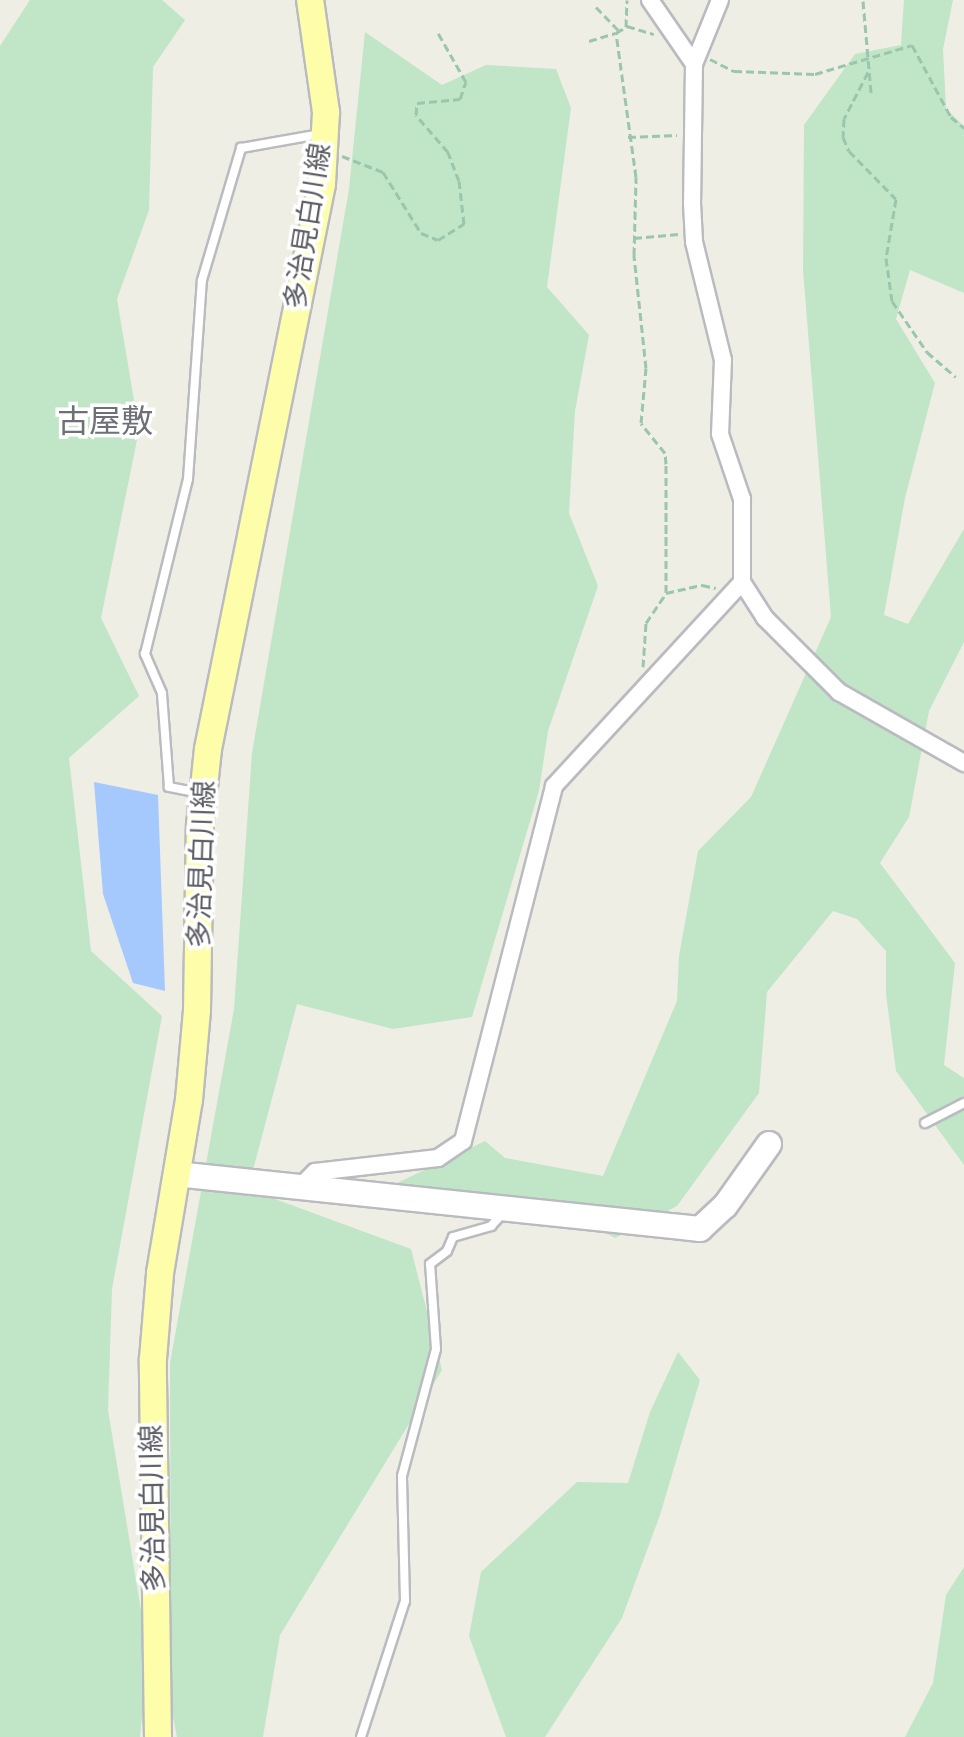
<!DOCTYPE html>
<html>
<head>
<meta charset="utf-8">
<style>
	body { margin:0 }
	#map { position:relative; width:964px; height:1737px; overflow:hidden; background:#eeeee4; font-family:"Alegreya Sans","Noto Sans JP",sans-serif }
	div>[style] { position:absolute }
	.green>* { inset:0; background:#c1e5c7 }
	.water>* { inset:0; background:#a5c9fd }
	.path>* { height:3px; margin-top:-1.5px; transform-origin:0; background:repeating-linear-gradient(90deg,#9ac6ad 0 8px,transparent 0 12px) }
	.roads { filter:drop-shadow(2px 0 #b9bbc0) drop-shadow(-2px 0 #b9bbc0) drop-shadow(0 2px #b9bbc0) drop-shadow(0 -2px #b9bbc0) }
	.lane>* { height:8px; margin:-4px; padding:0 4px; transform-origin:4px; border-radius:4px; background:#fff }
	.street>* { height:16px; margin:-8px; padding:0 8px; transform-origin:8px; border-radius:8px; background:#fff }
	.secondary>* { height:24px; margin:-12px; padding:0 12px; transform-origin:12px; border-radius:12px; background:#fff }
	.primary>* { height:26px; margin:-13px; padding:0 13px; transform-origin:13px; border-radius:13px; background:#fdfdaa }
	span { translate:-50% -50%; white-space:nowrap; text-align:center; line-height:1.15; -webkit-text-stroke:7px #fff; paint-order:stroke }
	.street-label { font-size:28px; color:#5c5e64 }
	.quarter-label { font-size:32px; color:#6d7076 }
</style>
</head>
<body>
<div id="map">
	<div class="green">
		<i style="clip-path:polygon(30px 0,162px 0,185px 20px,153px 67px,149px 210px,117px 299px,139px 430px,101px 618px,139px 696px,69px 758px,91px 951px,162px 1016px,112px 1289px,108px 1410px,148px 1653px,140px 1737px,0 1737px,0 46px)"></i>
		<i style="clip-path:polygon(904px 0,953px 0,943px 49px,946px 109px,964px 126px,964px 293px,910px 270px,896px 319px,935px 383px,905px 498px,884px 615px,908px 624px,964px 529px,964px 642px,929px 711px,909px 817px,880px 863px,955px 963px,944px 1065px,964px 1078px,964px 1165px,896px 1071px,886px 994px,886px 951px,857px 919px,833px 911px,767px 992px,759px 1093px,677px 1206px,615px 1238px,541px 1199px,395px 1184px,485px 1141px,505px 1158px,603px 1176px,677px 1001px,679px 956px,698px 851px,751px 797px,831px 617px,803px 270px,804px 125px,855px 54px,901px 45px)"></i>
		<i style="clip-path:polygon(365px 32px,442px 85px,486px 65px,556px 69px,571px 108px,547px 287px,589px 335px,575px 411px,569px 513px,598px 586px,548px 731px,539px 791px,472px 1017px,393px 1029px,297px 1004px,248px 1189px,411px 1249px,442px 1370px,280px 1635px,263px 1737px,177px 1737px,171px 1707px,170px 1363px,234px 1009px,252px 753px,349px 189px)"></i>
		<i style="clip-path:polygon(678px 1352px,700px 1380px,660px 1515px,622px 1618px,545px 1737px,506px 1737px,469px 1636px,481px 1572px,577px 1482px,628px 1483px,650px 1412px)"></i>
		<i style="clip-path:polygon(964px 1567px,964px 1737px,905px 1737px,933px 1683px,946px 1595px)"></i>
	</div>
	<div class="water">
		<i style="clip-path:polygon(94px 782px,158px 795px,165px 991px,133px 983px,103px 894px)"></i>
	</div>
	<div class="path">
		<i style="left:863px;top:1px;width:92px;rotate:85deg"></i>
		<i style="left:596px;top:7px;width:32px;rotate:46deg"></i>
		<i style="left:626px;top:27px;width:27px;rotate:-88deg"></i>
		<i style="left:589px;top:41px;width:28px;rotate:-17deg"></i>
		<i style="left:710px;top:59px;width:27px;rotate:27deg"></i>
		<i style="left:734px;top:71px;width:81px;rotate:2.1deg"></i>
		<i style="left:815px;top:74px;width:101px;rotate:-16.6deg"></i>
		<i style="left:912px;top:45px;width:82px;rotate:61.6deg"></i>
		<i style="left:951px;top:117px;width:17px;rotate:40deg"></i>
		<i style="left:868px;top:72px;width:53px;rotate:117.1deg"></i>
		<i style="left:844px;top:119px;width:18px;rotate:93deg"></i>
		<i style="left:843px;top:137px;width:15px;rotate:67deg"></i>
		<i style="left:849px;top:151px;width:67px;rotate:45.6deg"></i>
		<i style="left:896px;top:199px;width:60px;rotate:99.6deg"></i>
		<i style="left:886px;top:258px;width:43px;rotate:82.1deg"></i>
		<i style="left:892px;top:301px;width:62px;rotate:55.5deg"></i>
		<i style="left:927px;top:352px;width:38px;rotate:41deg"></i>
		<i style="left:628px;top:137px;width:49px;rotate:-2.3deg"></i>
		<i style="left:342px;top:156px;width:44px;rotate:21.3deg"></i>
		<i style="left:383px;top:172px;width:72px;rotate:58.1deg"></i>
		<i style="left:421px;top:233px;width:18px;rotate:22deg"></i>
		<i style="left:438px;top:240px;width:31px;rotate:-32deg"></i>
		<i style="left:464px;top:224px;width:43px;rotate:-96.6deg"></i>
		<i style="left:459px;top:181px;width:31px;rotate:-111deg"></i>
		<i style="left:448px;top:152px;width:49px;rotate:-130.9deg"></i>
		<i style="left:416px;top:115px;width:12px;rotate:-85deg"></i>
		<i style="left:417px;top:103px;width:43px;rotate:-5.3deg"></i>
		<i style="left:460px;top:99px;width:18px;rotate:-71deg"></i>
		<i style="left:466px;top:82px;width:56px;rotate:-119.7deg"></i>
		<i style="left:634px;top:238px;width:45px;rotate:-5.1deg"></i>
		<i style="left:666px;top:593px;width:37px;rotate:-13deg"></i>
		<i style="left:702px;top:585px;width:14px;rotate:12deg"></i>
		<i style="left:643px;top:667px;width:44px;rotate:-86.1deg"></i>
		<i style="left:646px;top:623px;width:36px;rotate:-56deg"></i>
		<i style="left:666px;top:593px;width:129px;rotate:-90deg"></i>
		<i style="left:666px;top:464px;width:11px;rotate:-95deg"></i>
		<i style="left:665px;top:453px;width:38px;rotate:-129deg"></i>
		<i style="left:641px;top:423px;width:55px;rotate:-84.8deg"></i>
		<i style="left:646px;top:368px;width:114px;rotate:-96.1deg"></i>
		<i style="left:634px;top:255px;width:78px;rotate:-88.5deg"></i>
		<i style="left:636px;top:177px;width:145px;rotate:-97.9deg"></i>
		<i style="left:616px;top:33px;width:13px;rotate:-32deg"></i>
		<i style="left:627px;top:26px;width:28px;rotate:17deg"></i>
	</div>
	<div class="roads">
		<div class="lane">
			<i style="left:200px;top:793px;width:32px;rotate:-169deg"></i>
			<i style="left:169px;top:787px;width:94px;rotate:-94.3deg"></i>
			<i style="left:162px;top:693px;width:43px;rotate:-113.6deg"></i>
			<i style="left:145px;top:654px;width:180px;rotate:-76.2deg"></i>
			<i style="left:188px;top:479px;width:199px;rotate:-86deg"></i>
			<i style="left:202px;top:280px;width:138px;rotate:-73.5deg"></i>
			<i style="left:241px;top:148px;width:80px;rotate:-10deg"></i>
			<i style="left:925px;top:1123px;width:44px;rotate:-27.1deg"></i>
			<i style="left:361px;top:1737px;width:143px;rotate:-72.1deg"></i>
			<i style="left:405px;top:1601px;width:125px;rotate:-91.4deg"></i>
			<i style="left:402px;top:1476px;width:131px;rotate:-75deg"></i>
			<i style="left:436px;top:1349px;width:85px;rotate:-94deg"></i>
			<i style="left:430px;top:1264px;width:21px;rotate:-37deg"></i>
			<i style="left:447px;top:1251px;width:15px;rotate:-67deg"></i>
			<i style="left:453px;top:1237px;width:40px;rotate:-16deg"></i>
			<i style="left:491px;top:1226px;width:16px;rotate:-47deg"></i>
		</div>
		<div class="street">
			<i style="left:650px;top:0;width:78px;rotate:55.5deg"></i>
			<i style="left:720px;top:0;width:69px;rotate:112.1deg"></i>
			<i style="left:694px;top:64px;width:139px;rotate:90.8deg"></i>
			<i style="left:692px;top:203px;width:39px;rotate:87deg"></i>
			<i style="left:694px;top:242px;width:122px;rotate:76.2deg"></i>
			<i style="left:723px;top:360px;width:74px;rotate:92.3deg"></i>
			<i style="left:720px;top:434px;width:69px;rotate:71.3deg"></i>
			<i style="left:742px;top:499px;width:83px;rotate:90deg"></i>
			<i style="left:742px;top:582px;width:43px;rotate:57.4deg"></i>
			<i style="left:765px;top:618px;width:105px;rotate:45deg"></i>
			<i style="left:839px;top:692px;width:144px;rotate:29.6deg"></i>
			<i style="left:299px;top:1188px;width:23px;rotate:-45deg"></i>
			<i style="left:315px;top:1172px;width:124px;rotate:-6.5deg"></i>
			<i style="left:438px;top:1158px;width:30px;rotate:-34deg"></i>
			<i style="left:463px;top:1141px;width:366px;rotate:-75.6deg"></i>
			<i style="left:554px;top:786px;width:277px;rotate:-47.3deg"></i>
		</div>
		<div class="secondary">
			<i style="left:176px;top:1174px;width:527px;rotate:5.99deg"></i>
			<i style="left:700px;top:1229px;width:34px;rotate:-43deg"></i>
			<i style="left:725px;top:1206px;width:76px;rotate:-54.6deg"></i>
		</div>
		<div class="primary">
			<i style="left:158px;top:1737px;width:378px;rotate:-90.8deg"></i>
			<i style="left:153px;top:1359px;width:86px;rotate:-85.3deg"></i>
			<i style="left:160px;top:1273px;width:175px;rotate:-80.5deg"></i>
			<i style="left:189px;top:1100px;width:90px;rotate:-84.9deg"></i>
			<i style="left:197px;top:1010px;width:185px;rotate:-89.1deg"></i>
			<i style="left:200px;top:825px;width:76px;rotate:-84deg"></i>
			<i style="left:208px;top:749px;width:576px;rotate:-78.59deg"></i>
			<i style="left:322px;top:184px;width:72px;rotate:-86.8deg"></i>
			<i style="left:326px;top:112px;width:113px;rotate:-98.1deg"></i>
		</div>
	</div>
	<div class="street-label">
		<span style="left:309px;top:226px;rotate:-81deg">多治見白川線</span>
		<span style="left:203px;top:864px;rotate:-88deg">多治見白川線</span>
		<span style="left:154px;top:1508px;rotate:-91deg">多治見白川線</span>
	</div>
	<div class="quarter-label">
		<span style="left:105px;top:422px">古屋敷</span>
	</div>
</div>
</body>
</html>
